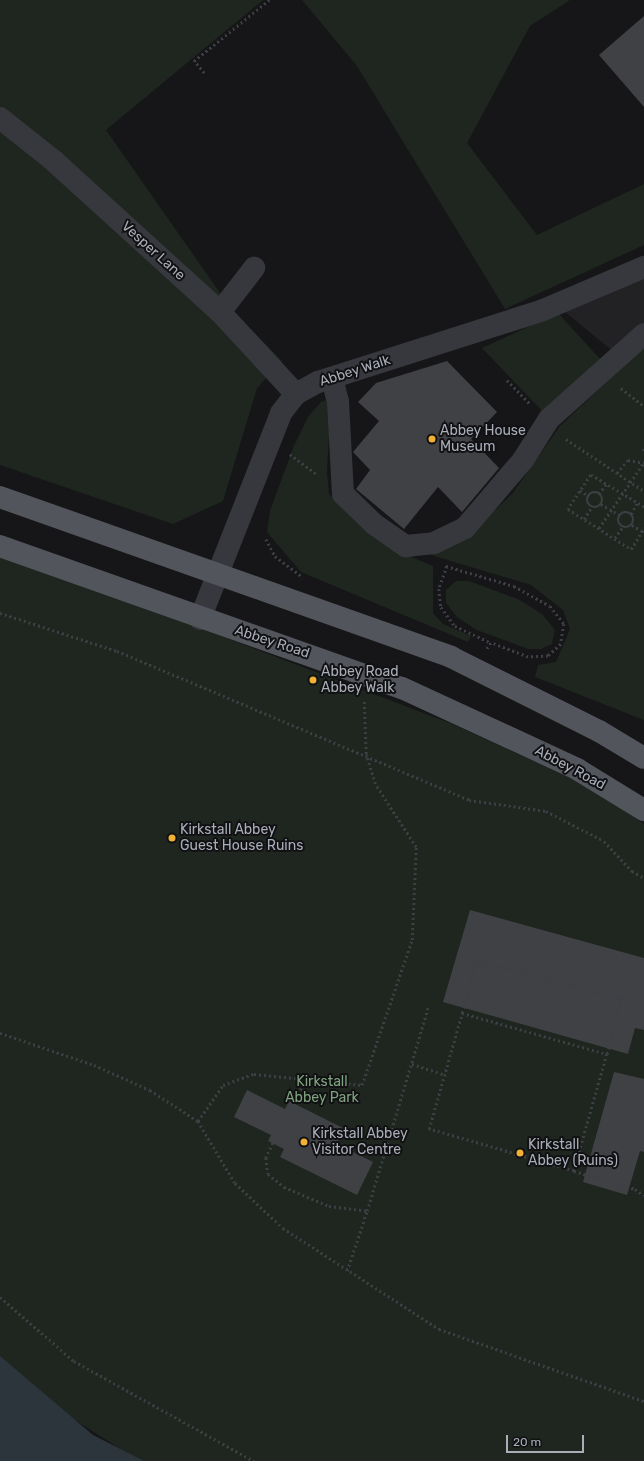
<!DOCTYPE html>
<html>
<head>
<meta charset="utf-8">
<style>
	body { margin:0 }
	#map { position:relative; width:644px; height:1461px; overflow:hidden; background:#161618; font-family:Rubik,sans-serif }
	div>[style] { position:absolute }
	.built>* { inset:0; background:#222225 }
	.green>* { inset:0; background:#1e261f }
	.water>* { inset:0; background:#2c353c }
	.building>* { inset:0; background:#404145 }
	.path>* { height:2.5px; margin-top:-1.25px; transform-origin:0; background:repeating-linear-gradient(90deg,#3d3f44 0 2px,transparent 0 5px) }
	.path>.ring { margin:-1.25px; padding:0; box-sizing:content-box; background:none; border:2.5px solid #3d3f44; border-radius:50% }
	.minor>* { height:22px; margin:-11px; padding:0 11px; transform-origin:11px; border-radius:11px; background:#37383d }
	.major>* { height:22px; margin:-11px; padding:0 11px; transform-origin:11px; border-radius:11px; background:#53555c }
	.dots>* { width:11px; height:11px; translate:-50% -50%; box-sizing:border-box; border:2px solid #111113; border-radius:50% }
	span { translate:-50% -50%; white-space:nowrap; text-align:center; line-height:1.15; -webkit-text-stroke:4px #111113; paint-order:stroke }
	.street-label { font-size:14px; color:#a8adb8 }
	.poi-label { font-size:14px; color:#a8adb8 }
	.left { translate:0 -50%; text-align:left }
	.park-label { font-size:14px; color:#7fa381 }
	.scale { position:absolute; left:506px; top:1435px; width:78px; height:18px; box-sizing:border-box; border:2px solid #a8adb8; border-top:0; padding-left:5px; font-size:12px; line-height:14px; white-space:nowrap; color:#a8adb8; -webkit-text-stroke:3px #111113; paint-order:stroke }
</style>
</head>
<body>
<div id="map">
	<div class="built">
		<i style="clip-path:polygon(644px 273px,644px 347px,627px 363px,564px 311px)"></i>
	</div>
	<div class="green">
		<i style="clip-path:polygon(0 0,263px 0,106px 130px,232px 310px,282px 361px,257px 388px,223px 501px,173px 524px,0 465px)"></i>
		<i style="clip-path:polygon(302px 0,570px 0,530px 26px,467px 143px,537px 235px,644px 184px,644px 245px,505px 309px,357px 66px)"></i>
		<i style="clip-path:polygon(558px 313px,602px 361px,544px 413px,482px 348px)"></i>
		<i style="clip-path:polygon(644px 347px,644px 720px,535px 677px,538px 665px,556px 662px,570px 629px,563px 610px,531px 585px,431px 555px,434px 548px,462px 541px,512px 494px,560px 426px)"></i>
		<i style="clip-path:polygon(331px 398px,327px 472px,329px 494px,352px 518px,400px 552px,433px 566px,433px 613px,443px 624px,471px 636px,468px 642px,301px 572px,267px 532px,270px 511px,293px 448px,308px 417px,321px 402px)"></i>
		<i style="clip-path:polygon(0 552px,450px 723px,597px 790px,644px 824px,644px 1461px,139px 1461px,11px 1379px,0 1356px)"></i>
		<i style="clip-path:polygon(456px 581px,469px 581px,520px 600px,542px 614px,555px 630px,552px 644px,541px 649px,528px 649px,477px 630px,457px 617px,446px 603px,446px 590px)"></i>
	</div>
	<div class="water">
		<i style="clip-path:polygon(0 1356px,93px 1435px,144px 1461px,0 1461px)"></i>
	</div>
	<div class="building">
		<i style="clip-path:polygon(644px 16px,644px 107px,599px 55px)"></i>
		<i style="clip-path:polygon(447px 361px,497px 412px,471px 439px,499px 468px,462px 512px,438px 487px,404px 529px,356px 489px,370px 470px,353px 452px,379px 421px,358px 402px,376px 383px)"></i>
		<i style="clip-path:polygon(470px 910px,644px 958px,644px 1030px,635px 1028px,628px 1054px,443px 1002px)"></i>
		<i style="clip-path:polygon(614px 1072px,644px 1079px,644px 1152px,640px 1151px,627px 1195px,583px 1182px)"></i>
		<i style="clip-path:polygon(247px 1090px,285px 1109px,289px 1101px,345px 1129px,337px 1144px,373px 1162px,357px 1195px,280px 1157px,284px 1149px,268px 1141px,271px 1135px,234px 1117px)"></i>
	</div>
	<div class="path">
		<i style="left:204px;top:73px;width:16px;rotate:-130deg"></i>
		<i style="left:194px;top:61px;width:97px;rotate:-39.1deg"></i>
		<i style="left:507px;top:380px;width:33px;rotate:46deg"></i>
		<i style="left:621px;top:388px;width:29px;rotate:38deg"></i>
		<i style="left:566px;top:439px;width:94px;rotate:33.7deg"></i>
		<i style="left:644px;top:449px;width:2px;rotate:90deg"></i>
		<i style="left:290px;top:454px;width:34px;rotate:37deg"></i>
		<i style="left:617px;top:473px;width:17px;rotate:-50deg"></i>
		<i style="left:628px;top:460px;width:16px;rotate:11deg"></i>
		<i style="left:580px;top:490px;width:11px;rotate:34deg"></i>
		<i class="ring" style="left:587px;top:492px;width:13.5px;height:13.5px"></i>
		<i style="left:599px;top:494px;width:12px;rotate:-55deg"></i>
		<i style="left:601px;top:504px;width:23px;rotate:31deg"></i>
		<i style="left:644px;top:507px;width:62px;rotate:-148.9deg"></i>
		<i style="left:591px;top:475px;width:41px;rotate:124.1deg"></i>
		<i style="left:568px;top:509px;width:75px;rotate:32.4deg"></i>
		<i style="left:631px;top:549px;width:25px;rotate:-58deg"></i>
		<i class="ring" style="left:618px;top:512px;width:13.5px;height:13.5px"></i>
		<i style="left:631px;top:514px;width:13px;rotate:-61deg"></i>
		<i style="left:584px;top:519px;width:15px;rotate:-58deg"></i>
		<i style="left:632px;top:525px;width:12px;rotate:31deg"></i>
		<i style="left:599px;top:528px;width:80px;rotate:-55.7deg"></i>
		<i style="left:615px;top:538px;width:14px;rotate:-56deg"></i>
		<i style="left:266px;top:539px;width:19px;rotate:62deg"></i>
		<i style="left:275px;top:556px;width:35px;rotate:37deg"></i>
		<i style="left:446px;top:566px;width:71px;rotate:16.4deg"></i>
		<i style="left:514px;top:586px;width:41px;rotate:29.1deg"></i>
		<i style="left:550px;top:606px;width:23px;rotate:52deg"></i>
		<i style="left:564px;top:624px;width:20px;rotate:99deg"></i>
		<i style="left:561px;top:644px;width:18px;rotate:137deg"></i>
		<i style="left:548px;top:656px;width:20px;rotate:177deg"></i>
		<i style="left:528px;top:657px;width:40px;rotate:-159deg"></i>
		<i style="left:491px;top:643px;width:7px;rotate:124deg"></i>
		<i style="left:447px;top:566px;width:24px;rotate:109deg"></i>
		<i style="left:439px;top:589px;width:18px;rotate:84deg"></i>
		<i style="left:441px;top:607px;width:24px;rotate:54deg"></i>
		<i style="left:455px;top:626px;width:40px;rotate:25deg"></i>
		<i style="left:0;top:613px;width:123px;rotate:18deg"></i>
		<i style="left:117px;top:651px;width:382px;rotate:22.9deg"></i>
		<i style="left:469px;top:800px;width:78px;rotate:8.1deg"></i>
		<i style="left:546px;top:811px;width:65px;rotate:27.3deg"></i>
		<i style="left:604px;top:841px;width:41px;rotate:47deg"></i>
		<i style="left:632px;top:871px;width:14px;rotate:30deg"></i>
		<i style="left:472px;top:959px;width:178px;rotate:15deg"></i>
		<i style="left:462px;top:1013px;width:151px;rotate:15.8deg"></i>
		<i style="left:607px;top:1054px;width:122px;rotate:105.8deg"></i>
		<i style="left:574px;top:1171px;width:151px;rotate:-163.8deg"></i>
		<i style="left:429px;top:1129px;width:121px;rotate:-74.1deg"></i>
		<i style="left:462px;top:1013px;width:55px;rotate:-75.2deg"></i>
		<i style="left:0;top:1033px;width:99px;rotate:18.8deg"></i>
		<i style="left:94px;top:1065px;width:61px;rotate:24.1deg"></i>
		<i style="left:150px;top:1090px;width:57px;rotate:32.9deg"></i>
		<i style="left:198px;top:1121px;width:72px;rotate:59.2deg"></i>
		<i style="left:235px;top:1183px;width:66px;rotate:43.2deg"></i>
		<i style="left:283px;top:1228px;width:186px;rotate:32.9deg"></i>
		<i style="left:439px;top:1329px;width:217px;rotate:19.4deg"></i>
		<i style="left:607px;top:1054px;width:57px;rotate:-75.7deg"></i>
		<i style="left:412px;top:1064px;width:35px;rotate:18deg"></i>
		<i style="left:293px;top:1103px;width:25px;rotate:-61deg"></i>
		<i style="left:198px;top:1121px;width:44px;rotate:-55.2deg"></i>
		<i style="left:223px;top:1085px;width:33px;rotate:-20deg"></i>
		<i style="left:254px;top:1074px;width:109px;rotate:5.8deg"></i>
		<i style="left:362px;top:1085px;width:153px;rotate:-71deg"></i>
		<i style="left:412px;top:940px;width:93px;rotate:-87.5deg"></i>
		<i style="left:416px;top:847px;width:75px;rotate:-123.1deg"></i>
		<i style="left:375px;top:784px;width:31px;rotate:-107deg"></i>
		<i style="left:366px;top:754px;width:53px;rotate:-92.2deg"></i>
		<i style="left:273px;top:1143px;width:17px;rotate:115deg"></i>
		<i style="left:266px;top:1158px;width:16px;rotate:83deg"></i>
		<i style="left:268px;top:1174px;width:21px;rotate:39deg"></i>
		<i style="left:284px;top:1187px;width:49px;rotate:22.9deg"></i>
		<i style="left:329px;top:1206px;width:38px;rotate:7deg"></i>
		<i style="left:367px;top:1211px;width:212px;rotate:-73.3deg"></i>
		<i style="left:574px;top:1171px;width:64px;rotate:16.4deg"></i>
		<i style="left:635px;top:1189px;width:11px;rotate:34deg"></i>
		<i style="left:347px;top:1271px;width:63px;rotate:-71.6deg"></i>
		<i style="left:0;top:1297px;width:98px;rotate:40.9deg"></i>
		<i style="left:74px;top:1361px;width:206px;rotate:29.1deg"></i>
	</div>
	<div class="minor">
		<i style="left:0;top:118px;width:69px;rotate:38.5deg"></i>
		<i style="left:54px;top:161px;width:224px;rotate:42.3deg"></i>
		<i style="left:220px;top:312px;width:112px;rotate:47.2deg"></i>
		<i style="left:220px;top:312px;width:56px;rotate:-52.3deg"></i>
		<i style="left:332px;top:378px;width:25px;rotate:76deg"></i>
		<i style="left:338px;top:402px;width:92px;rotate:86.9deg"></i>
		<i style="left:343px;top:494px;width:43px;rotate:44.1deg"></i>
		<i style="left:374px;top:524px;width:39px;rotate:35deg"></i>
		<i style="left:406px;top:546px;width:28px;rotate:-6deg"></i>
		<i style="left:434px;top:543px;width:34px;rotate:-26deg"></i>
		<i style="left:465px;top:528px;width:89px;rotate:-49.5deg"></i>
		<i style="left:523px;top:460px;width:49px;rotate:-57.6deg"></i>
		<i style="left:549px;top:419px;width:127px;rotate:-41.8deg"></i>
		<i style="left:200px;top:619px;width:221px;rotate:-68.5deg"></i>
		<i style="left:281px;top:413px;width:24px;rotate:-52deg"></i>
		<i style="left:296px;top:394px;width:25px;rotate:-29deg"></i>
		<i style="left:318px;top:382px;width:236px;rotate:-17.7deg"></i>
		<i style="left:543px;top:310px;width:110px;rotate:-23.1deg"></i>
	</div>
	<div class="major">
		<i style="left:0;top:497px;width:479px;rotate:19.5deg"></i>
		<i style="left:451px;top:657px;width:165px;rotate:26.6deg"></i>
		<i style="left:599px;top:731px;width:52px;rotate:31deg"></i>
		<i style="left:0;top:546px;width:426px;rotate:19.5deg"></i>
		<i style="left:402px;top:688px;width:193px;rotate:24.8deg"></i>
		<i style="left:577px;top:769px;width:79px;rotate:31.5deg"></i>
	</div>
	<div class="dots">
		<i style="left:432px;top:439px;background:#f2b134"></i>
		<i style="left:313px;top:680px;background:#f2b134"></i>
		<i style="left:172px;top:838px;background:#f2b134"></i>
		<i style="left:304px;top:1142px;background:#f2b134"></i>
		<i style="left:520px;top:1153px;background:#f2b134"></i>
	</div>
	<div class="street-label">
		<span style="left:153px;top:251px;rotate:42deg">Vesper Lane</span>
		<span style="left:355px;top:371px;rotate:-18deg">Abbey Walk</span>
		<span style="left:272px;top:642px;rotate:18deg">Abbey Road</span>
		<span style="left:570px;top:768px;rotate:28deg">Abbey Road</span>
	</div>
	<div class="poi-label">
		<span class="left" style="left:440px;top:439px">Abbey House<br>Museum</span>
		<span class="left" style="left:321px;top:680px">Abbey Road<br>Abbey Walk</span>
		<span class="left" style="left:180px;top:838px">Kirkstall Abbey<br>Guest House Ruins</span>
		<span class="left" style="left:312px;top:1142px">Kirkstall Abbey<br>Visitor Centre</span>
		<span class="left" style="left:528px;top:1153px">Kirkstall<br>Abbey (Ruins)</span>
	</div>
	<div class="park-label">
		<span style="left:322px;top:1090px">Kirkstall<br>Abbey Park</span>
	</div>
	<div class="scale">20 m</div>
</div>
</body>
</html>
